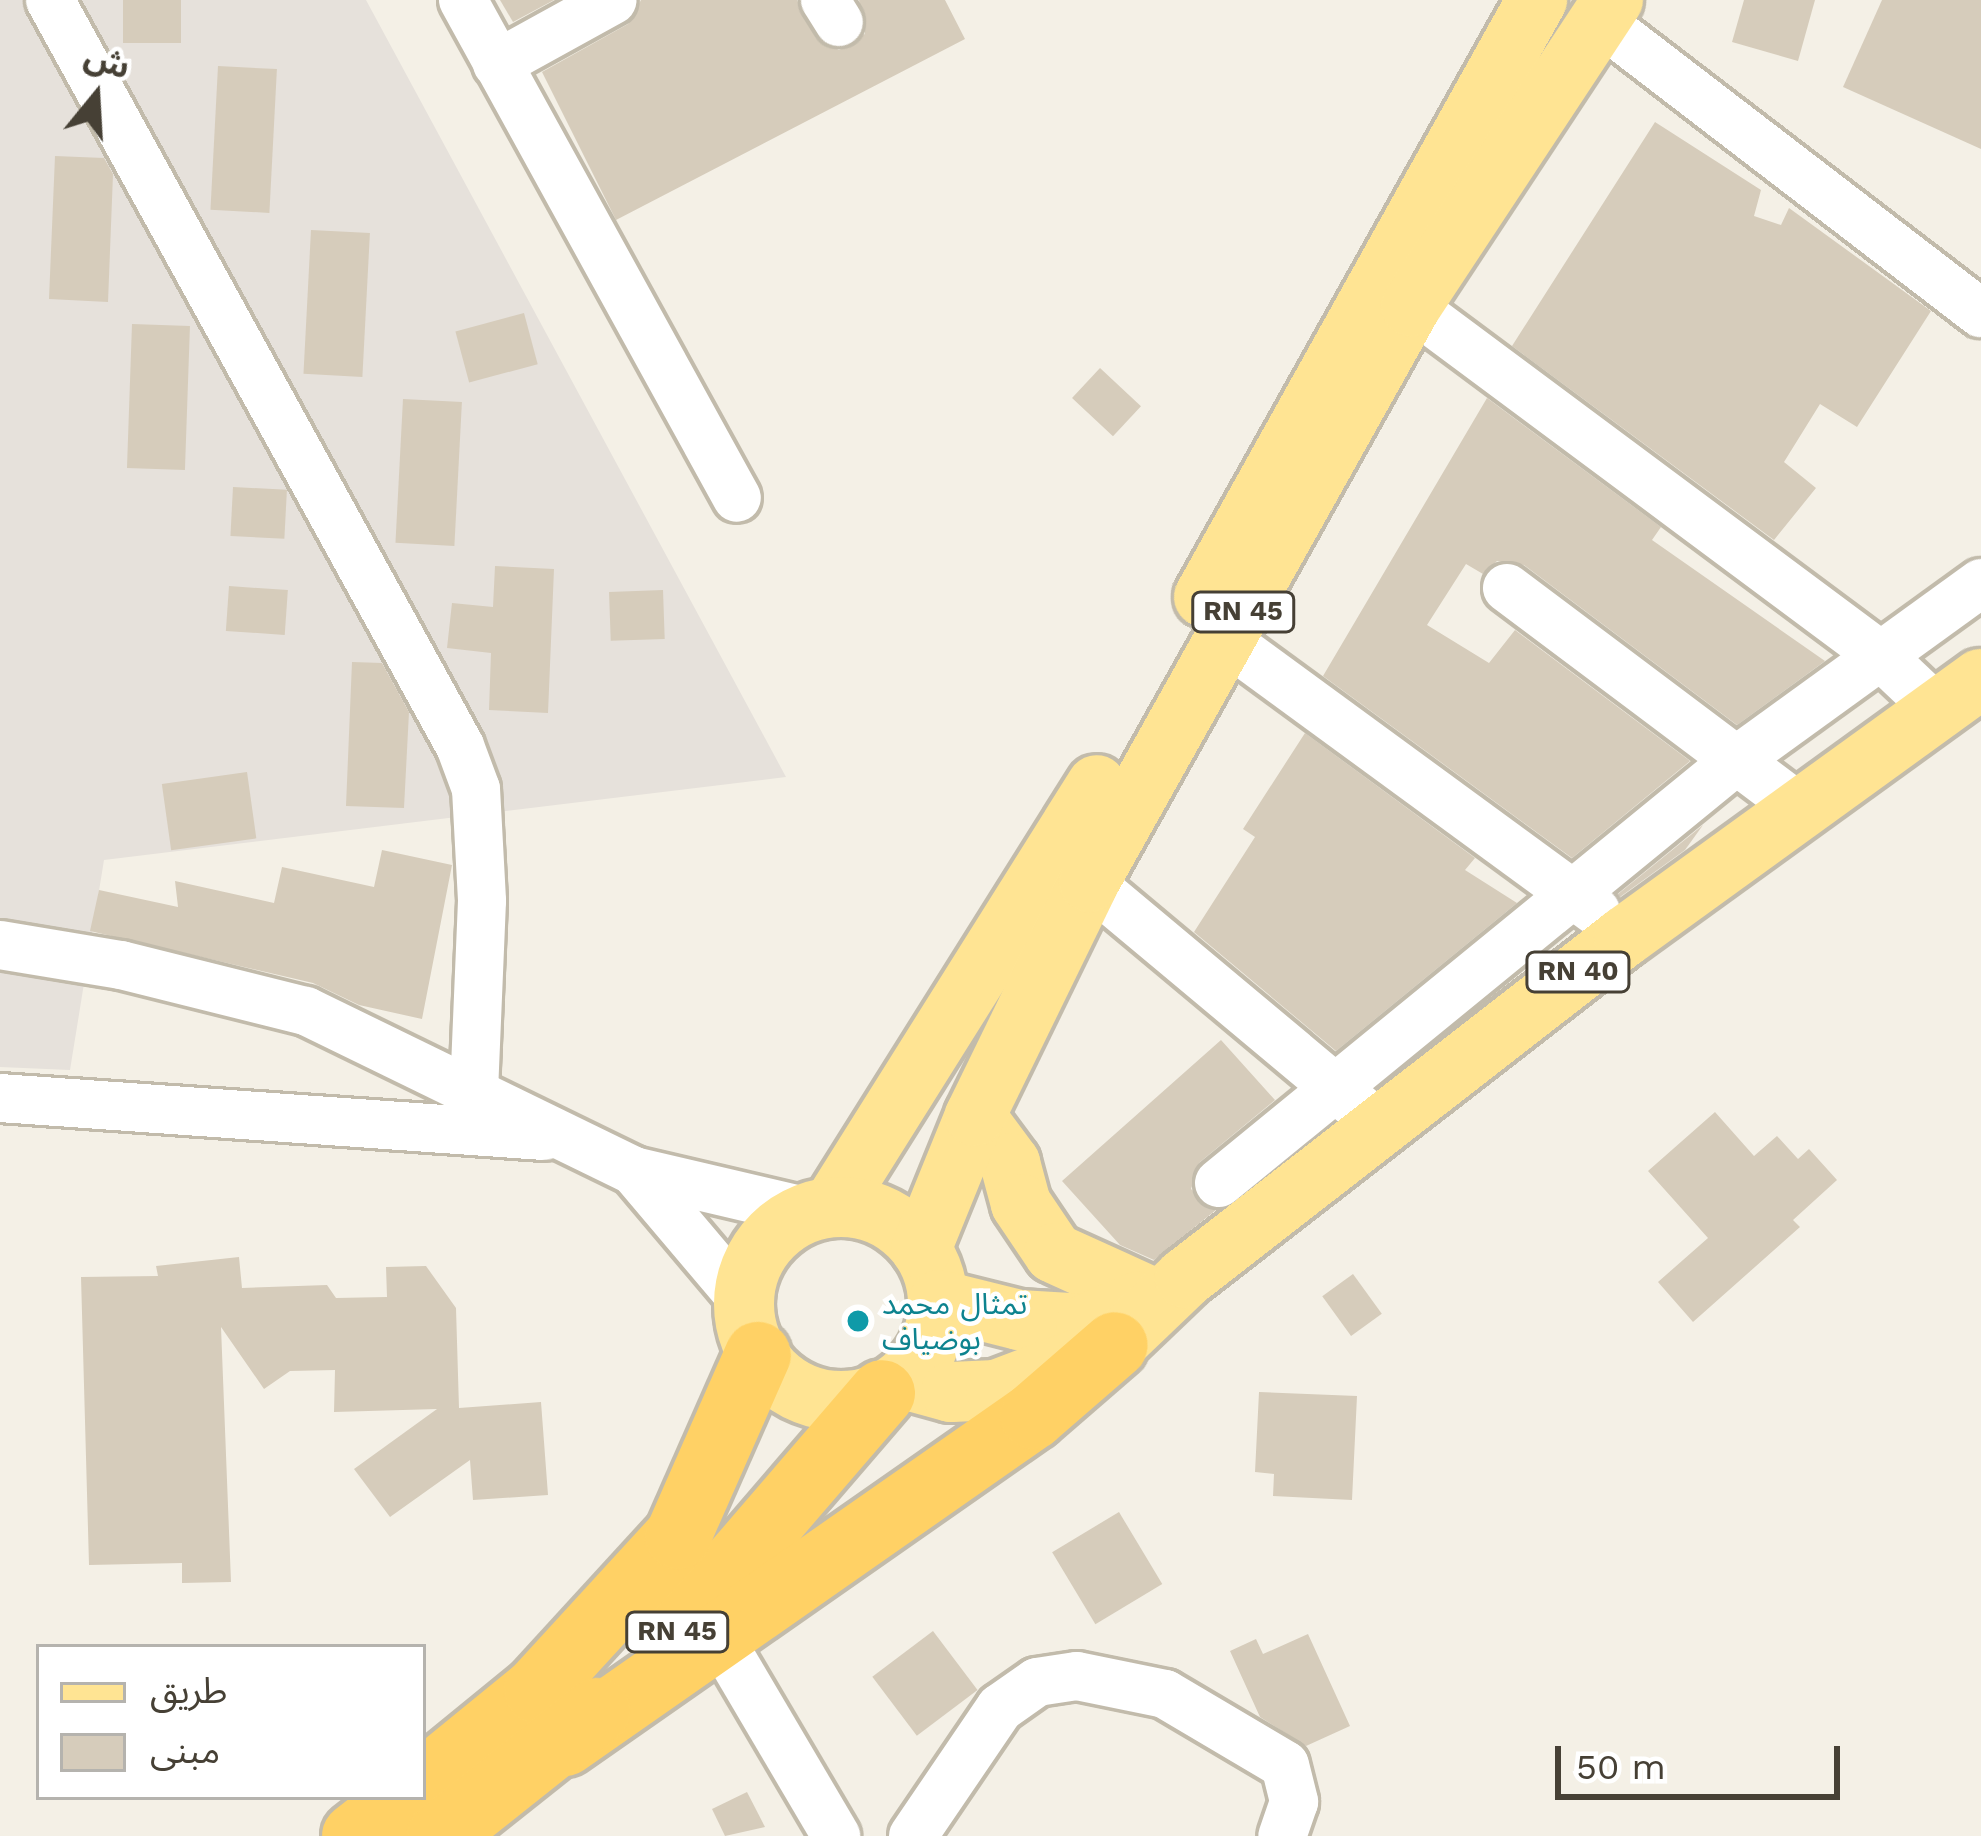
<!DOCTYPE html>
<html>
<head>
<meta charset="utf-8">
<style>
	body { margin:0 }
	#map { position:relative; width:1981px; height:1836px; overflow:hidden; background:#f4f0e6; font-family:"Work Sans","Noto Sans Arabic",sans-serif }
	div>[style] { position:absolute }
	.industrial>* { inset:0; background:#e6e1db }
	.building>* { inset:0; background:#d6ccbb; transform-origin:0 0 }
	.roads { filter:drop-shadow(3px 0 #c2bbab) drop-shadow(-3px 0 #c2bbab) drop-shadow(0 3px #c2bbab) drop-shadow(0 -3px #c2bbab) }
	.minor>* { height:48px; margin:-24px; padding:0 24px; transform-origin:24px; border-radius:24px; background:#fff }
	.major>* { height:60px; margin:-30px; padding:0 30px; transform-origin:30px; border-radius:30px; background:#ffe493 }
	.major>.ring { margin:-30px; padding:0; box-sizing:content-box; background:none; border:60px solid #ffe493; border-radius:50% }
	.highway>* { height:66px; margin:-33px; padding:0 33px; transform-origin:33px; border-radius:33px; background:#ffd165 }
	.dots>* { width:33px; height:33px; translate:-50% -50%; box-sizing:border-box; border:6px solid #fff; border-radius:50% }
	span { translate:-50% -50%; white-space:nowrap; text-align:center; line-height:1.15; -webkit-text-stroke:9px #fff; paint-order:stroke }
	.shield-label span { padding:3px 9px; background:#fff; border:3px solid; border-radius:9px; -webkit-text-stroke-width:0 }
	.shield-label { font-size:27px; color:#464035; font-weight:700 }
	.culture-label { font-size:30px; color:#0d838f }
	.left { translate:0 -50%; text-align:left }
	.legend { position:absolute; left:36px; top:1644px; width:390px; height:156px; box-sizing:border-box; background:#fff; border:3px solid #b5b3ae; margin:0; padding:15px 21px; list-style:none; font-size:36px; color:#464035 }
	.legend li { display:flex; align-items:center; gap:24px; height:60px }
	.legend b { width:60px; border:3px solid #b5b3ae }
	.north { position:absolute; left:36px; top:36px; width:120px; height:120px; -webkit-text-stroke:9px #fff; paint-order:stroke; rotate:18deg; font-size:33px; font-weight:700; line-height:48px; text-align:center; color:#464035 }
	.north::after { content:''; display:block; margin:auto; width:42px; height:54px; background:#464035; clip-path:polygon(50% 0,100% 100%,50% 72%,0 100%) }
	.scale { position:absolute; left:1555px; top:1746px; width:285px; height:54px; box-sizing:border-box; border:6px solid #464035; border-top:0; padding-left:15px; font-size:36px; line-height:42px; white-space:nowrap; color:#464035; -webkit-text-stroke:9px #fff; paint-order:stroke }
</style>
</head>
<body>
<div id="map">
	<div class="industrial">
		<i style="clip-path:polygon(0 0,366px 0,786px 777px,104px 860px,70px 1070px,0 1067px)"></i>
	</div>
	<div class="building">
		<i style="left:123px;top:0;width:58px;height:43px"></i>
		<i style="clip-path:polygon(500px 0,554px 0,513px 22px)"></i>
		<i style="clip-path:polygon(641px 0,797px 0,816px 38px,839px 50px,865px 34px,859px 0,945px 0,965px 39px,616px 220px,542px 72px,628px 24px)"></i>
		<i style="clip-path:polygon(1744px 0,1815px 0,1798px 61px,1732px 42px)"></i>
		<i style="clip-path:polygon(1882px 0,1981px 0,1981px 149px,1843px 87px)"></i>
		<i style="left:218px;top:66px;width:59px;height:144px;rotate:3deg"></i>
		<i style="clip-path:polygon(1655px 122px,1761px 190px,1754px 216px,1781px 225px,1789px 208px,1931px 311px,1857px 427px,1820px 404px,1784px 462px,1816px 488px,1774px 540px,1512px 346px)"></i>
		<i style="clip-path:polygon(55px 156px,104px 158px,113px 174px,108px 302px,49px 299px)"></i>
		<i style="left:311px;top:230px;width:59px;height:144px;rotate:3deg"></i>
		<i style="left:524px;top:313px;width:53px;height:71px;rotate:75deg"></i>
		<i style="left:132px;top:324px;width:58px;height:144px;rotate:2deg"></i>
		<i style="left:1100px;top:368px;width:56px;height:41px;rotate:43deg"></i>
		<i style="clip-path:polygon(1487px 398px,1661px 527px,1652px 540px,1825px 661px,1737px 725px,1524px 565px,1497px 561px,1483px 574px,1466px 564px,1427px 625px,1489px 663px,1515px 630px,1690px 761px,1572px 858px,1323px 676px)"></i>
		<i style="left:403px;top:399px;width:59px;height:144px;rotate:3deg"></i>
		<i style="left:233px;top:487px;width:54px;height:49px;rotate:3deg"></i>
		<i style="clip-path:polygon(495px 566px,554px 569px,548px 713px,489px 710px,491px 653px,447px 648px,452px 603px,493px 607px)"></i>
		<i style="left:229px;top:586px;width:59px;height:45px;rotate:4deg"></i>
		<i style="left:663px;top:590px;width:49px;height:54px;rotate:88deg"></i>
		<i style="clip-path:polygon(352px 662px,382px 663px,409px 712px,404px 808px,346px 806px)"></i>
		<i style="clip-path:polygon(1305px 733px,1475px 858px,1465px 870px,1517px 903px,1336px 1051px,1194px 932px,1255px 837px,1243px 829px)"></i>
		<i style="left:247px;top:772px;width:67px;height:86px;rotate:82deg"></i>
		<i style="clip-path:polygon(1703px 825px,1685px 850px,1620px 897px,1618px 894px)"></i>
		<i style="clip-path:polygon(382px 850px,452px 865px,422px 1019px,359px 1005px,313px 983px,90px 931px,99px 890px,178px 907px,175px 881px,274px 903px,282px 867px,374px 887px)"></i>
		<i style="clip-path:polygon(1221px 1040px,1275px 1100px,1200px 1162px,1191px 1189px,1216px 1210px,1154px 1260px,1120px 1245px,1062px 1181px)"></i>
		<i style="clip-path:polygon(1715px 1112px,1754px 1156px,1777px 1136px,1798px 1159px,1809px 1149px,1837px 1180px,1793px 1220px,1800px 1227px,1693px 1322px,1658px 1282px,1708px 1238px,1648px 1171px)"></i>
		<i style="clip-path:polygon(239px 1257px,242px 1288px,327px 1285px,336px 1298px,387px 1297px,386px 1267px,426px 1266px,456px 1308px,459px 1408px,541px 1402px,548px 1495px,473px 1500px,470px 1460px,390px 1517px,354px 1469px,437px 1409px,334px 1412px,335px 1370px,290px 1371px,264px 1389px,221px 1327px,231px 1582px,182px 1583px,182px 1563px,89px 1565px,81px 1277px,158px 1276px,156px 1266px)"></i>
		<i style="left:1353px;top:1274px;width:49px;height:38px;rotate:54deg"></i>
		<i style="clip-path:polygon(1259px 1392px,1357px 1396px,1352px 1500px,1273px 1496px,1274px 1474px,1255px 1472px)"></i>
		<i style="left:1119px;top:1512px;width:84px;height:78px;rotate:59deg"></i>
		<i style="left:933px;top:1631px;width:74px;height:76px;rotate:53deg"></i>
		<i style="clip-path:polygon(1308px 1634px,1350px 1726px,1306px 1746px,1260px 1717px,1230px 1651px,1256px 1639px,1263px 1654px)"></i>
		<i style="clip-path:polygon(747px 1792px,765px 1827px,725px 1836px,712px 1809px)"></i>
	</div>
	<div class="roads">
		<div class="minor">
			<i style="left:50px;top:0;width:851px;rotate:61.21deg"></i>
			<i style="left:460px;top:746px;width:46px;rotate:69.6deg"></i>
			<i style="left:476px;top:789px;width:112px;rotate:86.9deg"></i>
			<i style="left:482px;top:901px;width:189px;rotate:92.4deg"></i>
			<i style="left:463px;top:0;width:568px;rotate:61.18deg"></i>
			<i style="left:825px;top:0;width:26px;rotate:58deg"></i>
			<i style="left:1600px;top:21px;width:480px;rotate:37.5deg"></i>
			<i style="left:497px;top:64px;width:132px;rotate:-28.9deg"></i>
			<i style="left:1411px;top:306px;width:585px;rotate:36.65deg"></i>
			<i style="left:1880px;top:655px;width:81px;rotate:43.5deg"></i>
			<i style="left:1507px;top:588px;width:373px;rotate:36.9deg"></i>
			<i style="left:1227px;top:641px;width:457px;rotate:36.2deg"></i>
			<i style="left:1089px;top:882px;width:356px;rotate:39.9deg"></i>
			<i style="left:0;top:945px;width:123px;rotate:9.4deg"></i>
			<i style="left:121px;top:965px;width:191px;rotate:14deg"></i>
			<i style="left:306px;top:1011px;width:365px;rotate:26deg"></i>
			<i style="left:634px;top:1171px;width:180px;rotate:13.2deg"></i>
			<i style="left:0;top:1098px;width:545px;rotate:4deg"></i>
			<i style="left:634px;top:1171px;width:170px;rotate:49.8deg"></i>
			<i style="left:1219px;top:1183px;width:670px;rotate:-39.25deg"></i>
			<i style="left:1738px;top:759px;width:300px;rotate:-35.9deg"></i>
			<i style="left:719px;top:1637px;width:231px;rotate:59.5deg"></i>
			<i style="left:913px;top:1836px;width:155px;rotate:-55.8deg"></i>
			<i style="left:1000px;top:1708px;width:45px;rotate:-35.1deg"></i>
			<i style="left:1037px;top:1682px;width:40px;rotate:-8.5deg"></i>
			<i style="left:1077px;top:1676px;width:90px;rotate:11.6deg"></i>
			<i style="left:1165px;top:1694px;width:139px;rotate:30.6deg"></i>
			<i style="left:1285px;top:1765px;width:38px;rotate:76deg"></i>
			<i style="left:1294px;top:1802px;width:36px;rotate:109deg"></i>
		</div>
		<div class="major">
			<i style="left:1204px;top:597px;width:684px;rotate:-60.85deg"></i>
			<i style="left:975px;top:1116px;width:59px;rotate:53.3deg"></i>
			<i style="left:1010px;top:1163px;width:42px;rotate:75deg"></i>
			<i style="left:1021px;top:1204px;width:59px;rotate:56deg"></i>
			<i style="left:1054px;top:1253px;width:104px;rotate:24.4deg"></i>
			<i style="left:832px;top:1207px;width:498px;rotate:-57.9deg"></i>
			<i class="ring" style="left:744px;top:1207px;width:134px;height:134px"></i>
			<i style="left:921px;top:1249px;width:144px;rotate:-67.9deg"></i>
			<i style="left:975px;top:1116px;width:260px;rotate:-64deg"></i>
			<i style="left:1089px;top:882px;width:660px;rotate:-60.79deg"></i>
			<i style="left:1411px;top:306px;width:367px;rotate:-56.6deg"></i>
			<i style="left:939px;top:1300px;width:82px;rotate:14deg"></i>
			<i style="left:1019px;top:1320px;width:67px;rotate:3.4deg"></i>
			<i style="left:1086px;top:1324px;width:56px;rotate:-23.3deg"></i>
			<i style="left:904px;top:1379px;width:49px;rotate:15.5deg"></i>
			<i style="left:951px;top:1392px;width:45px;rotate:-2.5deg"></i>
			<i style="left:996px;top:1390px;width:127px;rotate:-20.7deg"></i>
			<i style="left:1115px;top:1345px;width:97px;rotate:-43.7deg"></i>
			<i style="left:1185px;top:1278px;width:556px;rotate:-37.84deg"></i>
			<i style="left:1624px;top:937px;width:440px;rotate:-35.9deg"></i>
		</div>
		<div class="highway">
			<i style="left:674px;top:1635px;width:319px;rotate:-49.3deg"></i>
			<i style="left:565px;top:1743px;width:571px;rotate:-34.94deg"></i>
			<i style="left:1033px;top:1416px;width:108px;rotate:-40.9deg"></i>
			<i style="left:423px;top:1783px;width:147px;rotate:-39.2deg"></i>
			<i style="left:537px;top:1690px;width:209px;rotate:-47.5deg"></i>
			<i style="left:678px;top:1536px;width:198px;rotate:-66.2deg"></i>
			<i style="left:355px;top:1836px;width:63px;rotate:-38deg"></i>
			<i style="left:440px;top:1836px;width:201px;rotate:-38.5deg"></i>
		</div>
	</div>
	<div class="dots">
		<i style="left:858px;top:1321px;background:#0f9aa8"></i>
	</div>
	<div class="shield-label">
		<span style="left:1243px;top:612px">RN 45</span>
		<span style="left:1578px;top:972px">RN 40</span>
		<span style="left:677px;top:1632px">RN 45</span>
	</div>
	<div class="culture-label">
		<span class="left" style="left:882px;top:1321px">تمثال محمد<br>بوضياف</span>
	</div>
	<ul class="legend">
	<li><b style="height:15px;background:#ffe493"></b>طريق</li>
	<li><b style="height:33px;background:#d6ccbb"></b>مبنى</li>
	</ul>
	<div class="north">ش</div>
	<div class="scale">50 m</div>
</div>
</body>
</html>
